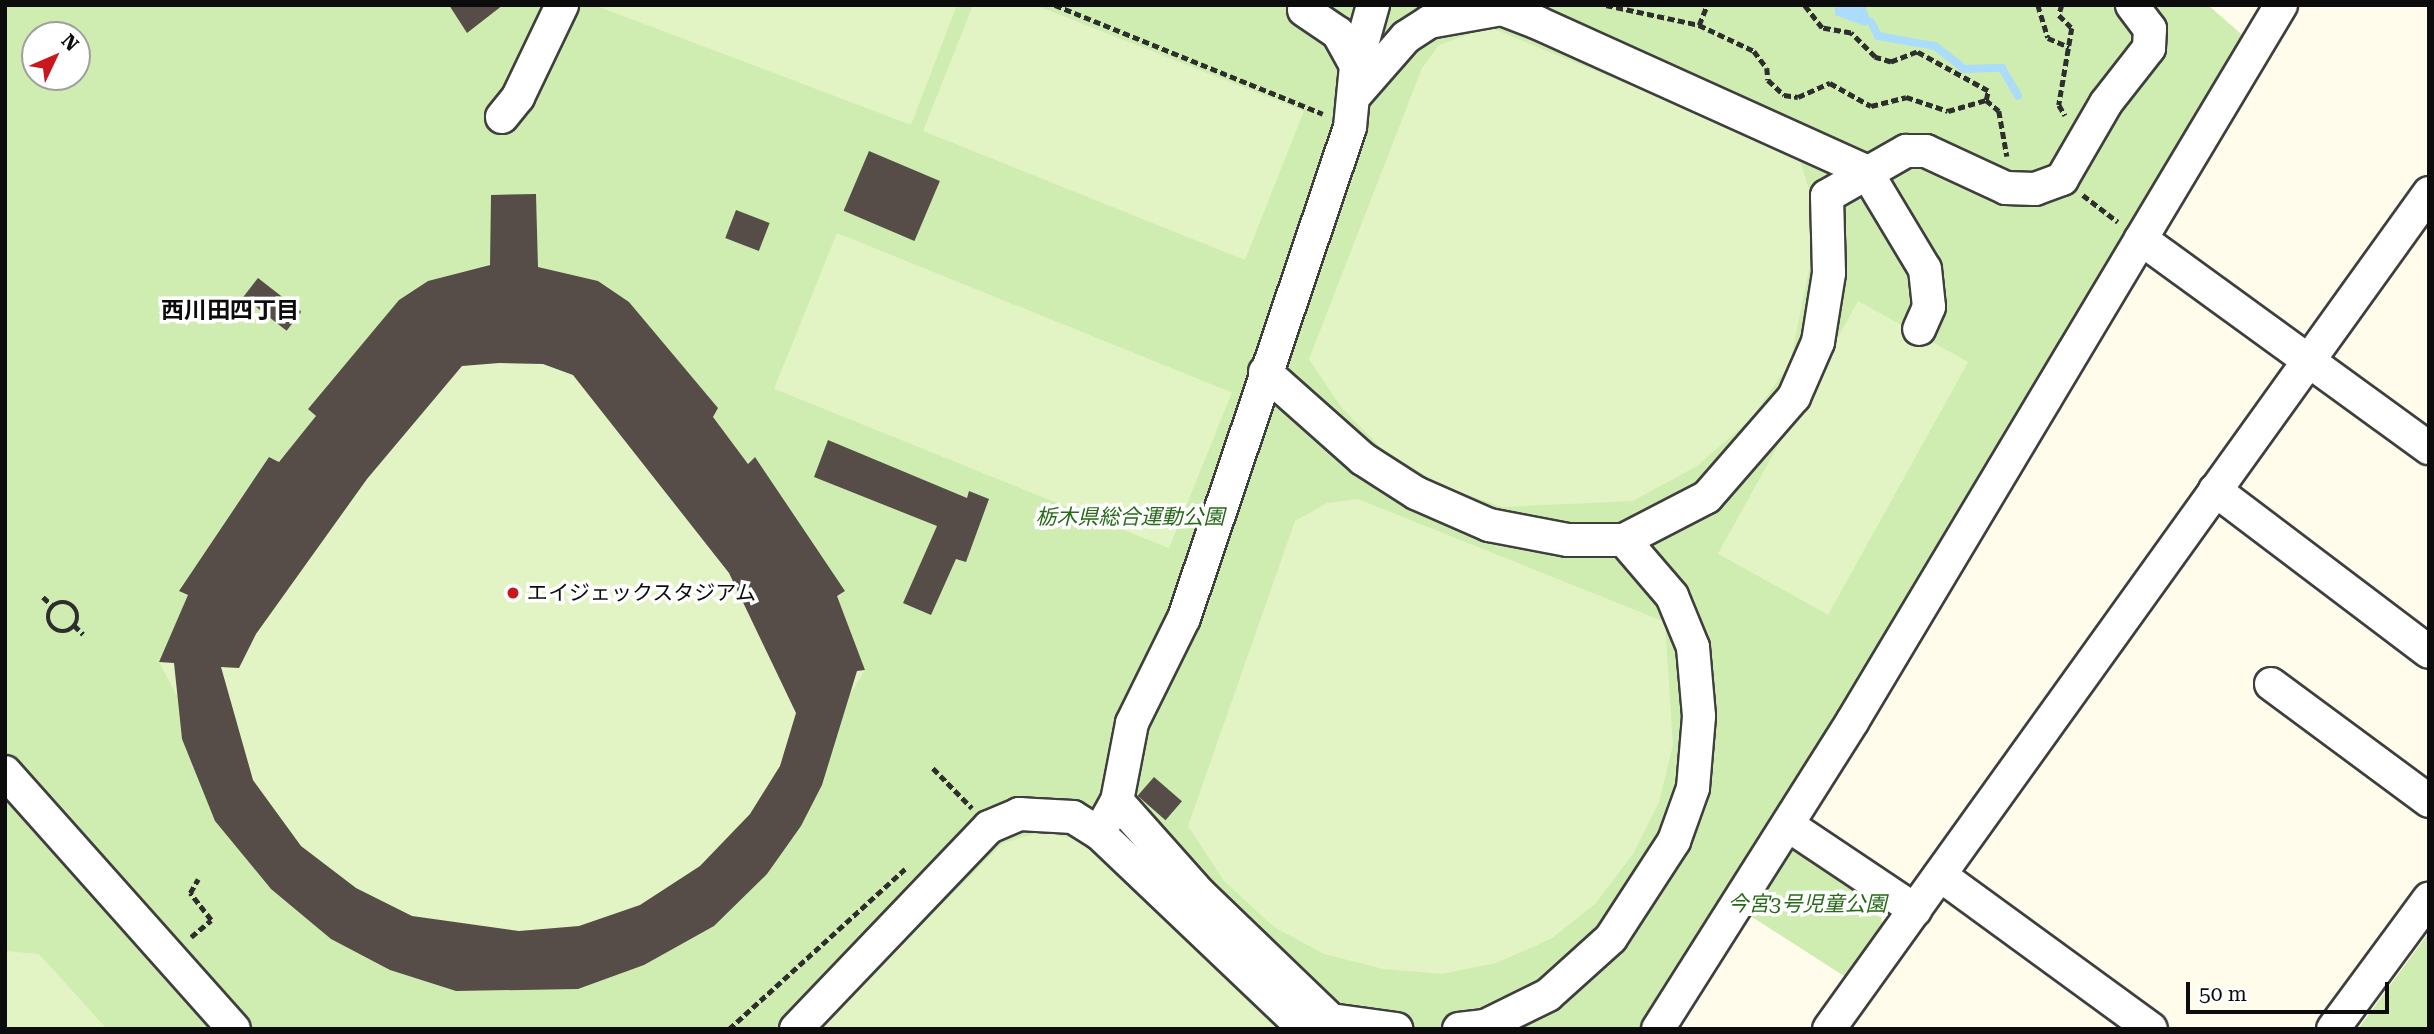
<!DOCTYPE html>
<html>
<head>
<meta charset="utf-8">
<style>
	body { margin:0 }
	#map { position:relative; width:2434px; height:1034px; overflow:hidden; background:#fffcec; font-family:"Roboto Serif","Noto Sans JP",serif }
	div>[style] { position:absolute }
	.green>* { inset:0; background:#cfedb1 }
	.pitch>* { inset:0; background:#e2f3c4; transform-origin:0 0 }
	.water>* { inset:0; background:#abdcfc }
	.stream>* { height:8px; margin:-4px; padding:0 4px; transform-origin:4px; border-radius:4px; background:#abdcfc }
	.building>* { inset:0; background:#564d48; transform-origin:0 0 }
	.path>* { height:4.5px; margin-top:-2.25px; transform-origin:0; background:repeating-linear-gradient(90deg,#2e2e2e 0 7px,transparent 0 10.5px) }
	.path>.ring { margin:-2.25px; padding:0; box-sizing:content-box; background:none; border:4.5px solid #2e2e2e; border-radius:50% }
	.roads { filter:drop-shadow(2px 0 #3f3f3f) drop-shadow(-2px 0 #3f3f3f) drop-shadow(0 2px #3f3f3f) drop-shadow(0 -2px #3f3f3f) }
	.minor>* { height:32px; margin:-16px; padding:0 16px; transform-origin:16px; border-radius:16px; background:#fff }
	.dots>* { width:19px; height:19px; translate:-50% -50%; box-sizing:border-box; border:4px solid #fff; border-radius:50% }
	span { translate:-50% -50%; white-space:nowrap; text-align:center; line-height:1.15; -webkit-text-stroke:7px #fff; paint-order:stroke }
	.park-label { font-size:21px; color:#266a17; font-style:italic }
	.poi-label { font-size:21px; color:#0c0c0c }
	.left { translate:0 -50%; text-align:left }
	.neighbourhood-label { font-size:23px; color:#0c0c0c; font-weight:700 }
	.frame { position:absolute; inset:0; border:7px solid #0c0c0c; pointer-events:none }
	.north { position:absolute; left:21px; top:21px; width:70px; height:70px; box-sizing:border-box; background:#fff; border:2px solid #9e9e9e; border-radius:50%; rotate:46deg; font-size:19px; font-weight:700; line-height:28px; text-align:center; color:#0c0c0c }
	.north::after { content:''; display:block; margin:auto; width:24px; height:32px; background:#c9181d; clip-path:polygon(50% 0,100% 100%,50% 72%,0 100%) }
	.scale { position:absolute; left:2186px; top:982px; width:203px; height:32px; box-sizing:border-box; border:4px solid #0c0c0c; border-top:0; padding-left:9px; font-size:21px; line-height:24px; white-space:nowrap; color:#0c0c0c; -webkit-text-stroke:5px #fff; paint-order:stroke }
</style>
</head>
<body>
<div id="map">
	<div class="green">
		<i style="clip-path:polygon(evenodd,5px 5px,2208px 5px,2255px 46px,1818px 784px,1639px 1029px,5px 1029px,5px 5px,35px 35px,77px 35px,77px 77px,35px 77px,35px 35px)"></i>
		<i style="clip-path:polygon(1798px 848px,1880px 903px,1882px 924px,1847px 978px,1746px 913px,1787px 851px)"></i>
		<i style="clip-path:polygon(2429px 932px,2429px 1029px,2358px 1029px)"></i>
	</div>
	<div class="pitch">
		<i style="clip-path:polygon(594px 5px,957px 5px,911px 125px)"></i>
		<i style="clip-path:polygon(973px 5px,1035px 5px,1304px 111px,1245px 260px,923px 131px)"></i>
		<i style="clip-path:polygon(1489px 27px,1798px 154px,1819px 222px,1790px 363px,1750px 420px,1697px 466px,1633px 501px,1502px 507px,1442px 486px,1380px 447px,1341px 407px,1309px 359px,1422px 68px,1439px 45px)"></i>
		<i style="clip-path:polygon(536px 194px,538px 267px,598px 281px,629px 302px,718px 408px,713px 418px,748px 463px,755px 457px,845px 591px,837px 596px,865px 670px,848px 698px,801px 826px,767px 874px,714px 926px,644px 965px,578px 989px,456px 991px,390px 970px,331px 939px,271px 889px,215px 821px,182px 739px,177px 696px,159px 662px,188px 596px,179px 591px,269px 457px,279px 461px,316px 417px,308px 409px,399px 300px,428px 281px,490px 264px)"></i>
		<i style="left:837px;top:233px;width:426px;height:168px;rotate:22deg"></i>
		<i style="left:1858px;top:301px;width:126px;height:289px;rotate:29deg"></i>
		<i style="clip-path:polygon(1358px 499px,1665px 622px,1673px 745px,1659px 802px,1633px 854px,1596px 903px,1551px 939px,1496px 963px,1442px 974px,1383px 969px,1324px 954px,1274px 927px,1224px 881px,1188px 826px,1295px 521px,1327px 503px)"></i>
		<i style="clip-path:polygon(1041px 832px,1079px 840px,1277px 1029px,818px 1029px,1003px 843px)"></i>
		<i style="clip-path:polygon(5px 951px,39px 954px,107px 1029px,5px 1029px)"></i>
	</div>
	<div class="water">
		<i style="clip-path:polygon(1865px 5px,1871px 22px,1865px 26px,1835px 15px,1835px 5px)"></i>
	</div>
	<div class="stream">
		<i style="left:1871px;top:22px;width:16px;rotate:63deg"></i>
		<i style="left:1878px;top:36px;width:58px;rotate:10deg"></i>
		<i style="left:1935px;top:46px;width:37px;rotate:38deg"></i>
		<i style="left:1964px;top:69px;width:38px;rotate:-2deg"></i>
		<i style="left:2002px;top:68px;width:32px;rotate:60deg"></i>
	</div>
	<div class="building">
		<i style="clip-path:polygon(449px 5px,503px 5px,467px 33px)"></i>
		<i style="left:869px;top:151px;width:77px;height:65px;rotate:23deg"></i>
		<i style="clip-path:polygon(evenodd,536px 194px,538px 267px,598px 281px,629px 302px,718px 408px,713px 417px,748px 464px,755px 457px,845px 591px,837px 596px,865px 670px,857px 671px,822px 785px,801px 826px,767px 874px,714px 926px,644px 965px,578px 989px,456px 991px,390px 970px,331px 939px,271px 889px,215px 821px,182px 739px,174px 663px,159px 662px,188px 595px,179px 591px,269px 457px,279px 462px,316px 416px,308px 409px,399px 300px,428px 281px,490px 265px,491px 195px,536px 194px,499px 363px,543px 364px,573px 375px,729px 573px,796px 713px,780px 766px,750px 814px,700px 866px,640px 905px,579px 926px,519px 931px,412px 916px,356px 888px,301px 846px,253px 780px,221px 667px,239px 668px,256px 634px,367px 479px,462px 366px,499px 363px)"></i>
		<i style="left:736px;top:210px;width:36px;height:30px;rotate:21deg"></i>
		<i style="left:258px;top:278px;width:55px;height:24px;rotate:38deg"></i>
		<i style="clip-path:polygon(828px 440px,967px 498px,969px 491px,989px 499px,966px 562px,956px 559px,931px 615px,903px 603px,937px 526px,814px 477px)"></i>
		<i style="left:1154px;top:777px;width:37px;height:25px;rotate:41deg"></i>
	</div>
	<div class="path">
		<i style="left:1055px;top:5px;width:289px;rotate:22.1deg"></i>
		<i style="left:1606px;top:5px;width:95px;rotate:12.1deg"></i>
		<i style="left:1699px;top:25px;width:61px;rotate:25.3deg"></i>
		<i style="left:1754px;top:51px;width:21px;rotate:53deg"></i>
		<i style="left:1767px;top:68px;width:12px;rotate:85deg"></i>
		<i style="left:1768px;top:80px;width:22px;rotate:43deg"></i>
		<i style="left:1784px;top:95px;width:14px;rotate:8deg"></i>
		<i style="left:1798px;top:97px;width:35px;rotate:-24deg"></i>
		<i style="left:1830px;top:83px;width:47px;rotate:29.3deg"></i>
		<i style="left:1871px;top:106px;width:36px;rotate:-14deg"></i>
		<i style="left:1906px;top:97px;width:44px;rotate:18.4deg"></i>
		<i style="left:1948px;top:111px;width:40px;rotate:-16deg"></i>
		<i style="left:1986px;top:100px;width:9px;rotate:-77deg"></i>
		<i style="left:1988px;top:91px;width:81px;rotate:-151.2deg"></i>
		<i style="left:1917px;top:52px;width:28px;rotate:159deg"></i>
		<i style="left:1891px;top:62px;width:17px;rotate:-163deg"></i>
		<i style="left:1875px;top:57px;width:34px;rotate:-135deg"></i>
		<i style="left:1851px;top:33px;width:29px;rotate:-170deg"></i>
		<i style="left:1822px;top:28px;width:29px;rotate:-128deg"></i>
		<i style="left:2038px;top:5px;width:34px;rotate:73deg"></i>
		<i style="left:2048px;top:38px;width:23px;rotate:23deg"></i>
		<i style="left:2062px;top:5px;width:10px;rotate:107deg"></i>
		<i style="left:2059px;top:15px;width:18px;rotate:45deg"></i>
		<i style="left:2072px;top:28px;width:78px;rotate:99.6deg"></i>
		<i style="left:2059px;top:105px;width:12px;rotate:59deg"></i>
		<i style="left:1699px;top:25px;width:22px;rotate:-68deg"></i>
		<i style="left:1986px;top:100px;width:17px;rotate:40deg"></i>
		<i style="left:1999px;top:111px;width:46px;rotate:79.9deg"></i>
		<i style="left:2083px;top:195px;width:44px;rotate:37.6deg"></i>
		<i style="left:43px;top:597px;width:13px;rotate:42deg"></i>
		<i class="ring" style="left:48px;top:602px;width:25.5px;height:25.5px"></i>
		<i style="left:74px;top:625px;width:13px;rotate:45deg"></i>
		<i style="left:933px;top:768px;width:56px;rotate:45.7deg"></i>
		<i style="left:191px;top:937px;width:26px;rotate:-40deg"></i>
		<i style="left:211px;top:920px;width:34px;rotate:-128deg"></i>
		<i style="left:190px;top:893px;width:16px;rotate:-60deg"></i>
		<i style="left:729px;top:1029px;width:238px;rotate:-42.3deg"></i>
	</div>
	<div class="roads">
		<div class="minor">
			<i style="left:2281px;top:5px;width:273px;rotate:120.9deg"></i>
			<i style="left:2141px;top:239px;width:356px;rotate:36deg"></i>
			<i style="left:1304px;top:10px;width:41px;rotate:34.1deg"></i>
			<i style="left:1338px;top:33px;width:38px;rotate:61deg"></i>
			<i style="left:1357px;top:93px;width:74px;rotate:-48.8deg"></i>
			<i style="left:1406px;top:37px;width:27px;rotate:-33deg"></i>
			<i style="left:1429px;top:22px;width:74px;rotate:-10.1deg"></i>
			<i style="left:1502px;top:9px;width:39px;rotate:21deg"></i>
			<i style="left:1538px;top:23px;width:360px;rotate:24.3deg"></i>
			<i style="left:1866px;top:171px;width:114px;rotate:59deg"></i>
			<i style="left:1925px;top:269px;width:38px;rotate:84deg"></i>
			<i style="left:1929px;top:307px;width:24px;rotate:114deg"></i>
			<i style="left:502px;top:117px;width:26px;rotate:-51deg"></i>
			<i style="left:518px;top:97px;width:102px;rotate:-64.4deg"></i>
			<i style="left:1265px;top:372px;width:131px;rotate:41.6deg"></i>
			<i style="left:1363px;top:459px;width:63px;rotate:32.7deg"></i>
			<i style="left:1416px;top:493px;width:80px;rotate:23.7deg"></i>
			<i style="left:1489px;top:525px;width:80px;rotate:10.8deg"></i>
			<i style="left:1568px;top:540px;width:56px"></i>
			<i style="left:1624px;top:540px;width:93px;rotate:-27.4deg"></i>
			<i style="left:1707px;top:497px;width:133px;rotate:-49deg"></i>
			<i style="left:1794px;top:397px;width:60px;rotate:-66.4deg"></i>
			<i style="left:1818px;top:342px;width:70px;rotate:-80.9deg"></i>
			<i style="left:1829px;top:273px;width:77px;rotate:-91.5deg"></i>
			<i style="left:1827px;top:196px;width:91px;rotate:-29.7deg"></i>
			<i style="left:1906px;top:151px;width:20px"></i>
			<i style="left:1926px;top:151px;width:88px;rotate:24.8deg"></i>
			<i style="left:2006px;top:188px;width:29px;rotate:2deg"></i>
			<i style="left:2035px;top:189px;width:29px;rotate:-20deg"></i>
			<i style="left:2062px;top:179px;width:88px;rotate:-59.9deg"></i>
			<i style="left:2106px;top:103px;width:70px;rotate:-52deg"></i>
			<i style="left:2149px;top:48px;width:19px;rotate:-87deg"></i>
			<i style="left:2150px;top:29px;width:30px;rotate:-127deg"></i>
			<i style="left:2215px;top:490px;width:268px;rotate:37.1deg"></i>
			<i style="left:2271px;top:684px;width:197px;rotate:36.5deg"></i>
			<i style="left:5px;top:772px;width:344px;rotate:48.3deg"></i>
			<i style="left:1117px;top:801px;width:125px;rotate:48.3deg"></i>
			<i style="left:1200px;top:894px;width:182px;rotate:43.9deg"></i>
			<i style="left:1331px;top:1020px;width:66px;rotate:7.9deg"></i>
			<i style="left:1788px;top:825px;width:153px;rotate:33.8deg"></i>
			<i style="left:1099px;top:833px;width:37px;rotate:-61deg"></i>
			<i style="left:1117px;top:801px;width:79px;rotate:-79.1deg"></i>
			<i style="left:1132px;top:723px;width:117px;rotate:-63.7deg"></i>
			<i style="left:1184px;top:618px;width:518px;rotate:-71.32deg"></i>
			<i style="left:1350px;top:127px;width:61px;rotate:-84.4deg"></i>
			<i style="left:1356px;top:66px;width:63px;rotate:-74.4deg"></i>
			<i style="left:1940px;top:875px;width:261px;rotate:36.1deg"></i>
			<i style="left:796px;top:1029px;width:279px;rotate:-46.3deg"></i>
			<i style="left:989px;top:827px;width:33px;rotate:-23deg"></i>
			<i style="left:1019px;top:814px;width:54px;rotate:3.2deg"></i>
			<i style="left:1073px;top:817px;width:31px;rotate:32deg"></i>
			<i style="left:1099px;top:833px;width:284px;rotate:43.6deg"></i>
			<i style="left:1459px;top:1029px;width:26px;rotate:-7deg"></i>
			<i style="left:1485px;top:1026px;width:70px;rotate:-26.2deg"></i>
			<i style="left:1548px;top:995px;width:85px;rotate:-42.1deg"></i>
			<i style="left:1611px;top:938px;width:116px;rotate:-57deg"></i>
			<i style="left:1674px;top:841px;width:56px;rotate:-70.3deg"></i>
			<i style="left:1693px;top:788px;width:72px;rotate:-85.2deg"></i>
			<i style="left:1699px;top:716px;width:69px;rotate:-95deg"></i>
			<i style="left:1693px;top:647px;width:55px;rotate:-112.4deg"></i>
			<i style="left:1672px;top:596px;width:74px;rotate:-130.6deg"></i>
			<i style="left:1658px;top:1029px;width:363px;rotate:-57.7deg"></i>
			<i style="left:1852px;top:722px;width:563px;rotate:-59.11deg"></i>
			<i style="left:1829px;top:1029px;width:1029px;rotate:-54.33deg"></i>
			<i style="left:2333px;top:1029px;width:162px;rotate:-53.6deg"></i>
		</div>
	</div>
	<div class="dots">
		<i style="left:513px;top:593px;background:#c9181d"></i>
	</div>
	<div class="park-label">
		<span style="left:1130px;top:517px">栃木県総合運動公園</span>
		<span style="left:1807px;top:904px">今宮3号児童公園</span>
	</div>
	<div class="poi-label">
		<span class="left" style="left:527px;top:593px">エイジェックスタジアム</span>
	</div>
	<div class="neighbourhood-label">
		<span style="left:230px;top:311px">西川田四丁目</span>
	</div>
	<div class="frame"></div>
	<div class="north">N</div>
	<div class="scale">50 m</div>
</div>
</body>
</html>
